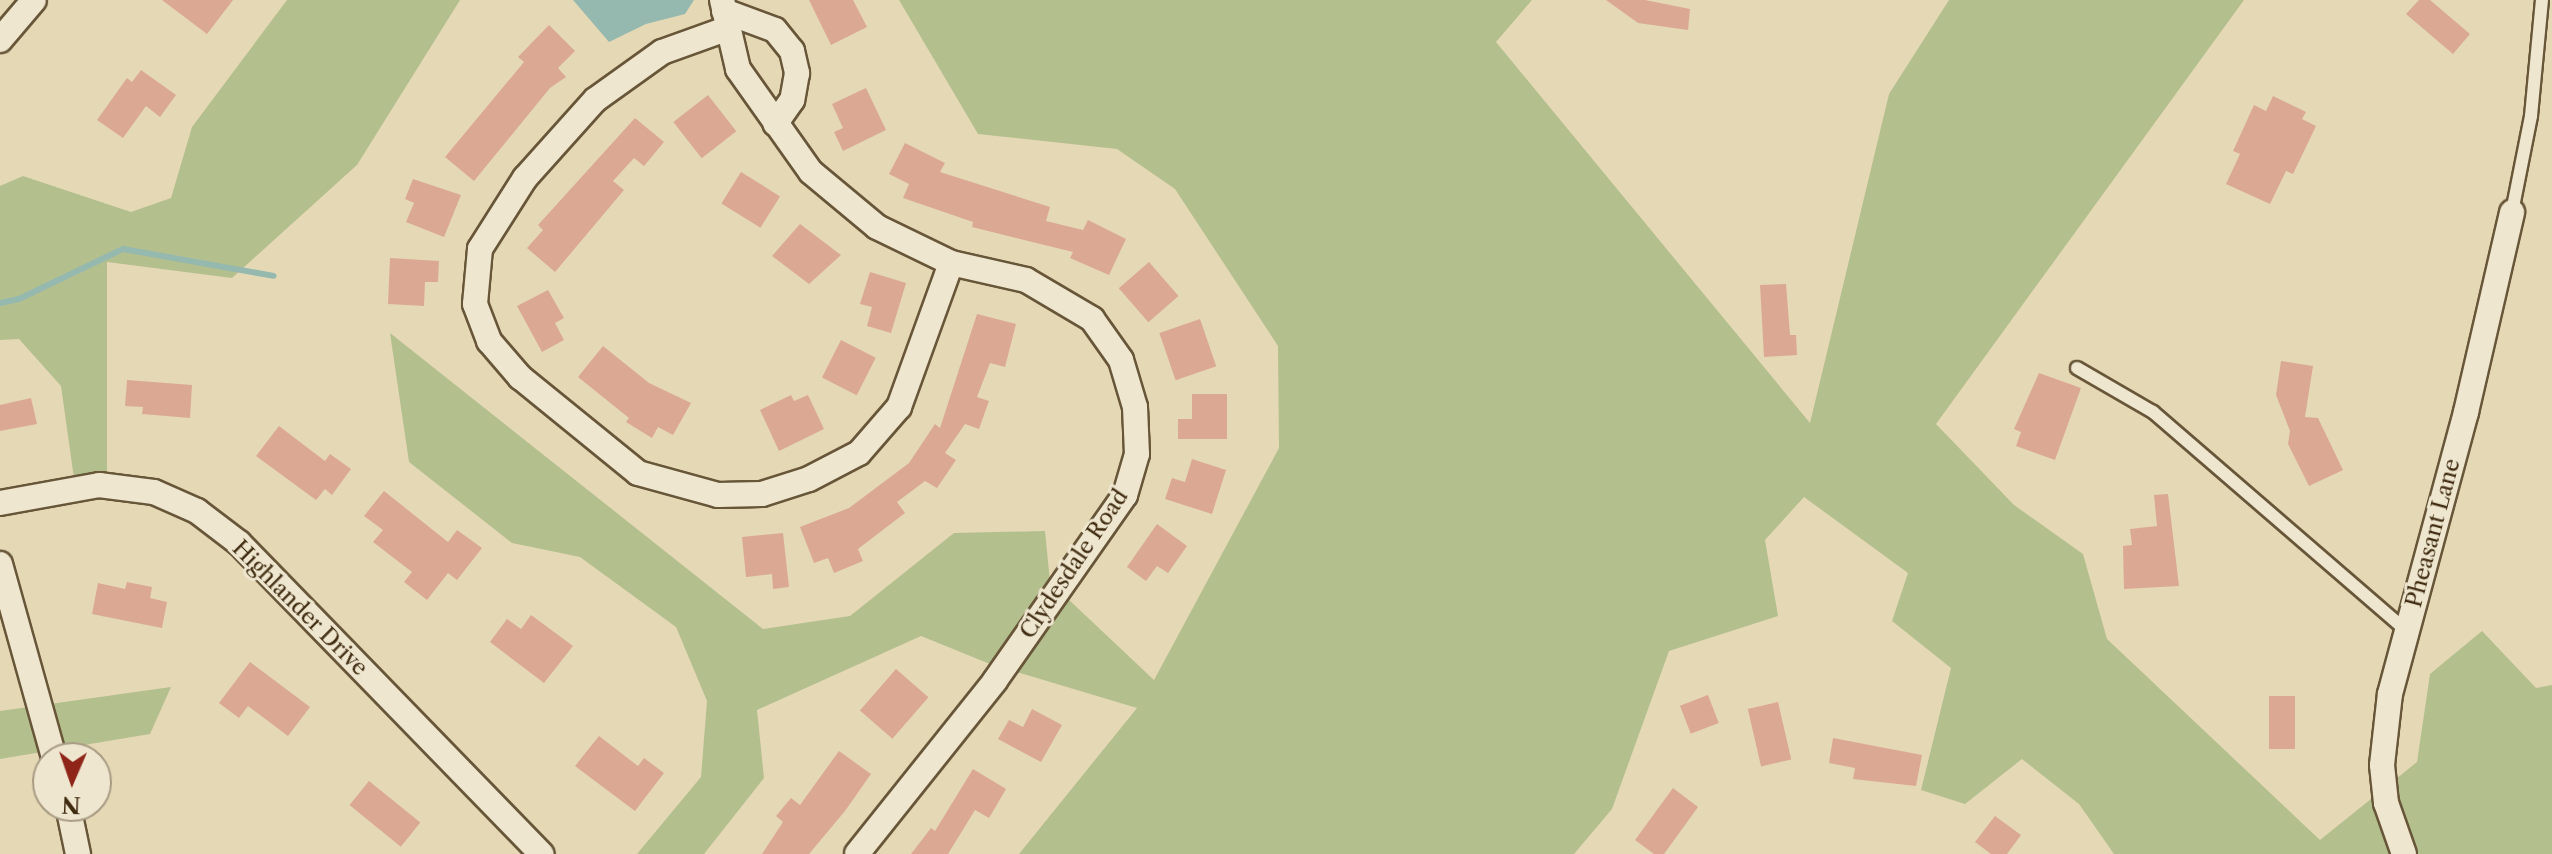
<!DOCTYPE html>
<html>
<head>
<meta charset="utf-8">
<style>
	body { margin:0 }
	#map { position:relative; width:2552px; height:854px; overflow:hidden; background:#e5d8b5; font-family:"Libre Caslon Text",serif }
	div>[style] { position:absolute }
	.green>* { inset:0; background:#b4bf8e }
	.water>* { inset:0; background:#96b9af }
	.stream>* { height:6px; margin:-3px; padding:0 3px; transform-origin:3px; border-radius:3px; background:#96b9af }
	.building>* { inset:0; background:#dba993; transform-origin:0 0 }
	.roads { filter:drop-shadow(2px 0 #685639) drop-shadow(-2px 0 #685639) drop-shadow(0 2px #685639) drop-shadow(0 -2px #685639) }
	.lane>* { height:12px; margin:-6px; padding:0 6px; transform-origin:6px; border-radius:6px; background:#eee6cf }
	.street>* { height:24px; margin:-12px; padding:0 12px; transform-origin:12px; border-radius:12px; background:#eee6cf }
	span { translate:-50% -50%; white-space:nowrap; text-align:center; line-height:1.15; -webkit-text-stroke:6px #eee6cf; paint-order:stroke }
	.street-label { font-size:22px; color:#3f2b10 }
	.north { position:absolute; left:32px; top:742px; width:80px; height:80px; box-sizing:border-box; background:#eee6cf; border:2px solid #a89b83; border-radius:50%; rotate:182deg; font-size:22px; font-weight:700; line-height:32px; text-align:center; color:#3f2b10 }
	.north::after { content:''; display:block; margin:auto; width:28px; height:36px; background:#8f2418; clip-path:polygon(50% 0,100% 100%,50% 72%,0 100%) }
</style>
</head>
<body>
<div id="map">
	<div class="green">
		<i style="clip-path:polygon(287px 0,460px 0,357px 165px,232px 278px,107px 262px,107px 493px,77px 500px,61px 386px,19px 339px,0 340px,0 186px,23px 176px,131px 212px,171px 198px,192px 127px)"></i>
		<i style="clip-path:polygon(899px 0,1532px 0,1496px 42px,1810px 423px,1889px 94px,1949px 0,2244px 0,1936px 424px,2014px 505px,2083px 554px,2107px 639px,2320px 840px,2417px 762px,2430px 674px,2482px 631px,2536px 688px,2552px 685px,2552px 854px,2114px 854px,2079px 804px,2022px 759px,1965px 804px,1921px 790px,1951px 668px,1892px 621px,1908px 573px,1804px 497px,1765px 540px,1778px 616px,1669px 651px,1612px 809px,1574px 854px,1019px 854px,1137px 708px,990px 664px,921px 636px,757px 710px,764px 778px,704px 854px,637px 854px,701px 777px,707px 701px,676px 627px,580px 557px,512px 543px,409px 462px,390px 333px,763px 629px,850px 616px,954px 533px,1045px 531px,1050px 582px,1154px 680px,1279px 448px,1278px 346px,1175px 189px,1117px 149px,978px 134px)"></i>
		<i style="clip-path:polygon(171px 687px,150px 734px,0 759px,0 711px)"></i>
	</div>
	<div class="water">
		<i style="clip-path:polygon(573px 0,694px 0,685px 14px,646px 24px,609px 42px)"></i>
	</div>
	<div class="stream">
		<i style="left:0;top:303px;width:19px;rotate:-12deg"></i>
		<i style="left:19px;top:299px;width:115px;rotate:-25.7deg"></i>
		<i style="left:123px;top:249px;width:153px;rotate:10.1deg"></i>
	</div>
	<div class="building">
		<i style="clip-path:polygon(162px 0,233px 0,207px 34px)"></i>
		<i style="clip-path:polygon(809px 0,853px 0,867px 27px,831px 45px)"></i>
		<i style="clip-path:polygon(1606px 0,1645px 0,1690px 9px,1688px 30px,1638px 23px)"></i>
		<i style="clip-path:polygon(2419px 0,2430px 0,2470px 34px,2453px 54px,2406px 14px)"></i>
		<i style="clip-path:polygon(549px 25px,575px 51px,558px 68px,566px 77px,550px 88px,474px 181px,445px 157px,524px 62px,518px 57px)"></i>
		<i style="clip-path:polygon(141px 70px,176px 95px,160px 117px,146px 106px,123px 138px,97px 120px,127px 78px,132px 82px)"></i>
		<i style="clip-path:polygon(866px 88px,886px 130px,843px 151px,834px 132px,843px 128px,832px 104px)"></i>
		<i style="left:708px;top:95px;width:46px;height:44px;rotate:52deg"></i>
		<i style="clip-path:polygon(2273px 96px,2306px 112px,2302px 119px,2316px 126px,2293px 174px,2286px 171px,2270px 204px,2226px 184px,2240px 154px,2233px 151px,2254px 105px,2266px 111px)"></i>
		<i style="clip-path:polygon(635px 118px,664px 142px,644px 166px,634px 158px,613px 181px,624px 190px,555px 272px,527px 248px,543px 230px,538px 225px)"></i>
		<i style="clip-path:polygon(905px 143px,945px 163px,940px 172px,1050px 207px,1046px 221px,1083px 230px,1088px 220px,1126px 239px,1109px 275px,1070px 258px,1073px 252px,972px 227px,973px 222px,903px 198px,909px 184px,889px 174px)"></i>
		<i style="left:741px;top:172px;width:46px;height:37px;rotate:32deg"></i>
		<i style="clip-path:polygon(413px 179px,461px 195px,444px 237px,406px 222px,414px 203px,405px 199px)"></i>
		<i style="clip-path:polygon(800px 224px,841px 255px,809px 284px,772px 256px)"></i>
		<i style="clip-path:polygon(390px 258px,439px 261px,438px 282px,425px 282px,424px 306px,388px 304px)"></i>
		<i style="left:1149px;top:262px;width:45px;height:40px;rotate:49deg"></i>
		<i style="clip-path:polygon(870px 272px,906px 283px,891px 333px,867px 326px,872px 307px,860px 304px)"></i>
		<i style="clip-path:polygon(1786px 284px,1790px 335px,1796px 335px,1797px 355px,1764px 357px,1760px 285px)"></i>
		<i style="clip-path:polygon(548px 290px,564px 318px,555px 323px,564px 340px,542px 352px,517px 306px)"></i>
		<i style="clip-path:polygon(977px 314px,1016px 324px,1005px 367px,990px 363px,977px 397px,989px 401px,979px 429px,965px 424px,945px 453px,956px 460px,937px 488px,925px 481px,897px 502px,905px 513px,858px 549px,863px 561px,834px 573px,828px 558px,814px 563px,800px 527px,849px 508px,909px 463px,935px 424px,940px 428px)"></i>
		<i style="left:1200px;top:319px;width:50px;height:43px;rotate:71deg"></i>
		<i style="left:841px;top:340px;width:39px;height:42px;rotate:27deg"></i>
		<i style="clip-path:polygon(603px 346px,649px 383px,691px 403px,673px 435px,658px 427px,652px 438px,626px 422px,629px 418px,578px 377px)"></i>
		<i style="clip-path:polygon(2281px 361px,2313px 366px,2305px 417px,2318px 418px,2343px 470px,2309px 486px,2288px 444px,2290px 431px,2276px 395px)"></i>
		<i style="clip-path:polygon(2039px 373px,2081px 388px,2055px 460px,2016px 446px,2021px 432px,2014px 429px)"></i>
		<i style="clip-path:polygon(127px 380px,192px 385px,190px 418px,142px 414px,143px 407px,125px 406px)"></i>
		<i style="clip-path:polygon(1192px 394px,1227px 394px,1227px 439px,1178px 439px,1178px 419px,1192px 419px)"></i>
		<i style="clip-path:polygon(791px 395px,794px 401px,808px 395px,824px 429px,779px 451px,760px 410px)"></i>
		<i style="clip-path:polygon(31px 398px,37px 424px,0 431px,0 405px)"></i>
		<i style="clip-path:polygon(279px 426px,325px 461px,330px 454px,351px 469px,332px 495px,325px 489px,316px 500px,256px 456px)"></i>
		<i style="clip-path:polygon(1192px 459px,1226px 470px,1212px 514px,1165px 499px,1172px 478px,1185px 482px)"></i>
		<i style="clip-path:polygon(384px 491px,448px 542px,457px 530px,482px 548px,457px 580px,448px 573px,427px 600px,404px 582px,412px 572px,373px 542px,383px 530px,364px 516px)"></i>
		<i style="clip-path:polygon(2168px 494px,2179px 586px,2124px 589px,2123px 546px,2132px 545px,2130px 529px,2157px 526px,2154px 495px)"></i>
		<i style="clip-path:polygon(1157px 524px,1187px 546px,1168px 573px,1157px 566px,1146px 581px,1127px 567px)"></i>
		<i style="clip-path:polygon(783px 533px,789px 587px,773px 589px,772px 574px,746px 577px,742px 537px)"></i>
		<i style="clip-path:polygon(127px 582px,152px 587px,150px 598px,167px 602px,162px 628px,92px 614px,98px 583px,125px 589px)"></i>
		<i style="clip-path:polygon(531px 615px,573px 646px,544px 683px,490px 642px,507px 619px,521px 629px)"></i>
		<i style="clip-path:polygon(250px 662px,310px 707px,288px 736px,248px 706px,239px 718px,219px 703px)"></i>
		<i style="left:896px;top:669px;width:43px;height:55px;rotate:41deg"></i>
		<i style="left:1708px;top:695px;width:30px;height:30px;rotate:69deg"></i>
		<i style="left:2269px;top:696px;width:26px;height:53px"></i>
		<i style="left:1778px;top:702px;width:59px;height:31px;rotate:77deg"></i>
		<i style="clip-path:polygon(1032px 709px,1062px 725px,1041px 762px,998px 739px,1009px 720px,1023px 727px)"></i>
		<i style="clip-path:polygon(599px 736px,638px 766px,644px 758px,664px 773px,635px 811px,575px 766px)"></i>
		<i style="clip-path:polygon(1833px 738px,1922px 755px,1916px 786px,1853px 779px,1855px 768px,1829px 763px)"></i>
		<i style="clip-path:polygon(839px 751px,871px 774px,845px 811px,809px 854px,762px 854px,783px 822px,776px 816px,791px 798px,800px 805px)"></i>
		<i style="clip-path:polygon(973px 769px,1006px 789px,989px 818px,975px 810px,948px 854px,911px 854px,931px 828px,935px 831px)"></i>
		<i style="left:369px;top:781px;width:66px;height:31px;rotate:39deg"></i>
		<i style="clip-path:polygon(1673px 788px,1698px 807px,1664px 854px,1654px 854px,1635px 840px)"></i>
		<i style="clip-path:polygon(1995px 816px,2021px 835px,2007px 854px,1991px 854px,1975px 842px)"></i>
	</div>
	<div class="roads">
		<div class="lane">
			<i style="left:2512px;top:212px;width:98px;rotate:-78.8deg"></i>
			<i style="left:2531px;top:116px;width:117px;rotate:-84.6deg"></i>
			<i style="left:2077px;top:368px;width:88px;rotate:30.1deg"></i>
			<i style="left:2153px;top:412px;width:335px;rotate:40.8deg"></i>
		</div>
		<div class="street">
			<i style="left:722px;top:0;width:71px;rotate:76.9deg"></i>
			<i style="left:738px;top:69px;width:126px;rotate:54.7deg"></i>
			<i style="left:811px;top:172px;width:86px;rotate:39.8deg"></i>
			<i style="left:877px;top:227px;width:82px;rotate:25.9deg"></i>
			<i style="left:951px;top:263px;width:77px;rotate:12.8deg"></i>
			<i style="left:1026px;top:280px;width:77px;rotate:30.6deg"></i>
			<i style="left:1092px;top:319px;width:50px;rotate:54.7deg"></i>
			<i style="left:1121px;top:360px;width:49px;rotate:73.4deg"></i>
			<i style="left:1135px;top:407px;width:47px;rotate:87.6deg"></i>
			<i style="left:1137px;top:454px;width:43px;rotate:106.3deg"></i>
			<i style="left:1125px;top:495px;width:227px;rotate:125deg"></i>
			<i style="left:995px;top:681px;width:221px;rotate:128.6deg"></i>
			<i style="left:724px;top:11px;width:54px;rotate:20.4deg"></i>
			<i style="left:775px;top:30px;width:27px;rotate:51deg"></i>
			<i style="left:792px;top:51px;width:23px;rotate:77deg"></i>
			<i style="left:797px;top:73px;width:27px;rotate:100deg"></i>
			<i style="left:792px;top:100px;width:29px;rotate:125deg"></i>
			<i style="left:726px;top:29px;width:68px;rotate:160.2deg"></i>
			<i style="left:662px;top:52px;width:82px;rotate:144.4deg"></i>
			<i style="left:595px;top:100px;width:105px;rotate:131.9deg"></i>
			<i style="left:525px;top:178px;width:84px;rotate:122.4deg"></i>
			<i style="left:480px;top:249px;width:55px;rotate:95.2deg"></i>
			<i style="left:475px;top:304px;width:40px;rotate:69deg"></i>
			<i style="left:489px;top:341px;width:48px;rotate:49.3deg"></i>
			<i style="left:520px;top:377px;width:152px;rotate:39.1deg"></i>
			<i style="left:638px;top:473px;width:83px;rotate:15.4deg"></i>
			<i style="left:718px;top:495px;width:44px;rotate:-1.3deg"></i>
			<i style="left:762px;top:494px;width:49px;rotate:-17.7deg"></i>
			<i style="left:809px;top:479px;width:56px;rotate:-27.5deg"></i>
			<i style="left:859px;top:453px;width:61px;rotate:-49deg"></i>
			<i style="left:899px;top:407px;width:153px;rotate:-70.1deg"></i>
			<i style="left:0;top:40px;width:52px;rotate:-49.6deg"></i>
			<i style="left:0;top:503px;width:101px;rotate:-10.3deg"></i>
			<i style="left:99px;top:485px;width:55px;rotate:7.3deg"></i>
			<i style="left:154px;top:492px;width:47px;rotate:23.8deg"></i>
			<i style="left:197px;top:511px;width:53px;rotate:37.3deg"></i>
			<i style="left:239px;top:543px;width:434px;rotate:45.8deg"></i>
			<i style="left:0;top:564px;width:201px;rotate:74.4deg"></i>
			<i style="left:68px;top:806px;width:49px;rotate:78.2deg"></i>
			<i style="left:2404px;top:854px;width:54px;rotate:-109.4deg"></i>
			<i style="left:2386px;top:803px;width:38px;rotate:-96deg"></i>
			<i style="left:2382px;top:765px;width:71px;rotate:-83.6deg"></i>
			<i style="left:2390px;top:694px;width:292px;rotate:-74.9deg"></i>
			<i style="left:2466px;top:412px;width:205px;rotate:-77deg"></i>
		</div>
	</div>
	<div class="street-label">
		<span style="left:2433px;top:533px;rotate:-75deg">Pheasant Lane</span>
		<span style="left:1074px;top:564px;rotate:-56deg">Clydesdale Road</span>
		<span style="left:300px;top:608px;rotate:45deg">Highlander Drive</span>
	</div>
	<div class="north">N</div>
</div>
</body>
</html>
